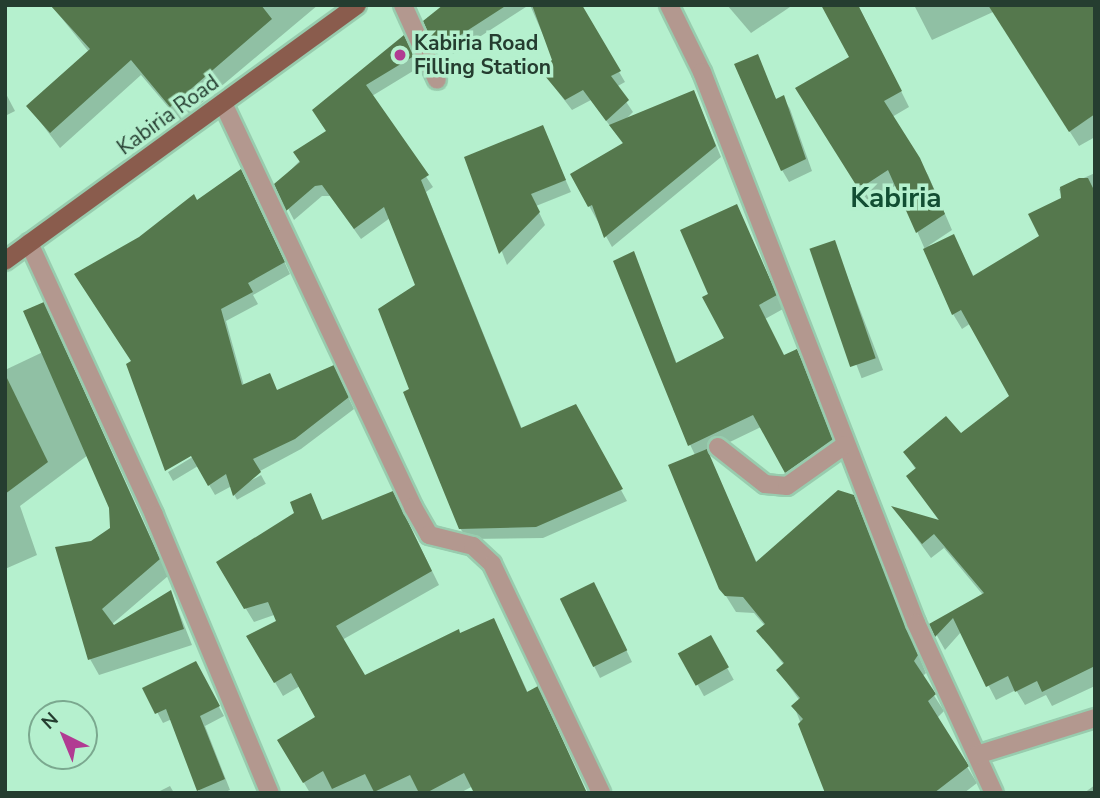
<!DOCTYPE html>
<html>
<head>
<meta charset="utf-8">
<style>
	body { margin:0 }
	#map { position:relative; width:1100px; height:798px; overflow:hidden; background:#b5f0ce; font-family:"Nunito Sans",sans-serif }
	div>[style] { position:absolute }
	.shadow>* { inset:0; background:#0003; transform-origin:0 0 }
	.building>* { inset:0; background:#55784d; transform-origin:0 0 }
	.roads { filter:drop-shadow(2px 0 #98ccae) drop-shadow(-2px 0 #98ccae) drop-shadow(0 2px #98ccae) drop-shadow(0 -2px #98ccae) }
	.minor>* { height:18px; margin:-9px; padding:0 9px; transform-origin:9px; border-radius:9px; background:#b3988f }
	.major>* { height:18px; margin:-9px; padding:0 9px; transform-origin:9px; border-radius:9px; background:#8a5c4d }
	.dots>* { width:19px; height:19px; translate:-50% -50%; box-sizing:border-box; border:4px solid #b5f0ce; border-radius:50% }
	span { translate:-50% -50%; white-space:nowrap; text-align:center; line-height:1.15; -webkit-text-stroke:7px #b5f0ce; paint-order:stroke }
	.poi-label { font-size:21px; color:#253d30; font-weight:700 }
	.left { translate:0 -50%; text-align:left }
	.street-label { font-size:21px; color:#253d30 }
	.district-label { font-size:28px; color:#124e33; font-weight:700 }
	.frame { position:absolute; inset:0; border:7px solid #253d30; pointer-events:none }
	.north { position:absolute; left:28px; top:700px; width:70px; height:70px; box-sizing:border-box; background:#b5f0ce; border:2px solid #7ba88f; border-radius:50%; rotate:317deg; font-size:19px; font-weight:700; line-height:28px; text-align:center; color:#253d30 }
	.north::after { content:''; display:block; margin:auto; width:24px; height:32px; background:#b13b92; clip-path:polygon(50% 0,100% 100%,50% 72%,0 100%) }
</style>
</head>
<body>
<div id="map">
	<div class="shadow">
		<i style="clip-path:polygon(51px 5px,318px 5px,180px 121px,141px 75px,60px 148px,29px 107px,89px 52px)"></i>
		<i style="clip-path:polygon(446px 5px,529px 5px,453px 54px,449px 48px,441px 53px,427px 18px)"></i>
		<i style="clip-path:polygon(530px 5px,580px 5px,625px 82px,616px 87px,633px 112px,625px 120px,694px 92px,721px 157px,612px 247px,572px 175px,624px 145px,591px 100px,572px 110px,549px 80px,543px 70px,554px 60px)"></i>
		<i style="clip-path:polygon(727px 5px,793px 5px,751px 33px)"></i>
		<i style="clip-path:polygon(823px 5px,858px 5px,909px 107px,892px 117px,928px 175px,952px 230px,928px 246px,954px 237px,974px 277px,1041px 237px,1063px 199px,1059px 189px,1095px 173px,1095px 686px,1052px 706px,1046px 695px,1025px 705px,1016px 690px,996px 700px,961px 632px,945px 650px,931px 625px,983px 595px,944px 548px,931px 558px,895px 509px,940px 522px,908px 477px,916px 470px,905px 452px,961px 436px,1012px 396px,971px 323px,962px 329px,953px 314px,897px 185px,867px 200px,806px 104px,851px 58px)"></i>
		<i style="clip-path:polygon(914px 5px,1086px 5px,1095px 12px,1095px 137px,1079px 146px,993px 12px,932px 40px)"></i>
		<i style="clip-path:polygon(410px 48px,418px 68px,372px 96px,433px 187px,426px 192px,522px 429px,575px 406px,627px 501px,543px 538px,467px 539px,460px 528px,412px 390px,417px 285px,390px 218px,361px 239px,330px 196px,322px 196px,294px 220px,276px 185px,328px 132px,320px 122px)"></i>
		<i style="clip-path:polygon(757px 57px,777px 101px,783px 97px,790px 109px,812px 171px,789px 182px,782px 170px)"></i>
		<i style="clip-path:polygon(5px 92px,15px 111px,5px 116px)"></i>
		<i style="clip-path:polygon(542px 127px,571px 192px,536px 206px,545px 225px,507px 265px,466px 158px)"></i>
		<i style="clip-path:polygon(247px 181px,290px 274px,253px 295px,258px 304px,226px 321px,244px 386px,278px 392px,339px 378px,354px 409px,301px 449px,215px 495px,198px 466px,173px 481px,168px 472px,199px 453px,132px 361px,140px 239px,197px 202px)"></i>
		<i style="clip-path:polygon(737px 206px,783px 309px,765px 319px,784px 357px,797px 351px,804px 364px,839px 454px,794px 485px,761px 427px,707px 453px,757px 563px,853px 496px,926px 673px,922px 677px,944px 711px,937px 718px,977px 783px,964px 793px,828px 793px,794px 706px,800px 701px,778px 670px,784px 665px,758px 631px,765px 626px,754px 613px,736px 612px,721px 588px,695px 455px,673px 409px,676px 408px,633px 254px,677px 364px,727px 338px,710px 295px)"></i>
		<i style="left:834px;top:242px;width:137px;height:23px;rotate:69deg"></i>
		<i style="clip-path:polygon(52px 320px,168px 576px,111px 625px,114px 628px,171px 592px,192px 645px,99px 675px,90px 659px,92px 542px,112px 529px,111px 507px,88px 455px,20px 506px,37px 555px,5px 569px,5px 370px,43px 352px)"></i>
		<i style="left:261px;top:475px;width:10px;height:33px;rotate:61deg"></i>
		<i style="clip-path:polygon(310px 495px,323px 521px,400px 506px,439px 585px,342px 640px,364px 677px,460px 635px,501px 634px,528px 693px,473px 786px,460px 793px,310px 793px,279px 740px,318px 718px,300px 686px,283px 696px,248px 636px,278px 621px,274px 615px,254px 622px,218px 563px,297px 514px)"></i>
		<i style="clip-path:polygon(600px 596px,632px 662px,600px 678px,594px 666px)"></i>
		<i style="left:710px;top:637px;width:49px;height:34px;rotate:61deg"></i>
		<i style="clip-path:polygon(195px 663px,224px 716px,205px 726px,230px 790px,223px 793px,200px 793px,172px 719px,163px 723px,144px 688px)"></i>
		<i style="clip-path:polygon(1095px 785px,1095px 793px,1084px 793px)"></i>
		<i style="clip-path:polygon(170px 786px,174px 793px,156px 793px)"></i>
	</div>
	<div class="building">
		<i style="clip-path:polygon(50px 5px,261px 5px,272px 19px,170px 107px,131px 60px,50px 133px,26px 106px,90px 49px)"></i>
		<i style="clip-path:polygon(443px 5px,507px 5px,445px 45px,442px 39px,433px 44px,423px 21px)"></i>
		<i style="clip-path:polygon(532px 5px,582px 5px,621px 71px,611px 76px,629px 100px,606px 121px,583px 90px,565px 100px,540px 70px,552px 60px)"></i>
		<i style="clip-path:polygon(821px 5px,858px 5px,902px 91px,884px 101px,920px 158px,945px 214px,916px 233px,888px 170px,865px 185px,856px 185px,795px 88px,849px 57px)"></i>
		<i style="clip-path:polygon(988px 5px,1095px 5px,1095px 114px,1069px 132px)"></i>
		<i style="clip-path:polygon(404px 35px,414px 56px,366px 85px,429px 175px,421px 180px,521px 428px,576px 404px,623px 489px,536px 527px,459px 529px,403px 392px,409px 389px,378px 309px,415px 285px,384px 207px,354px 229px,322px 185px,315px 186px,286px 211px,274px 184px,300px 162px,293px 152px,326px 131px,312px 110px)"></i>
		<i style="clip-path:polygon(758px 54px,776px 99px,784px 95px,806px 159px,781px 171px,734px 64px)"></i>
		<i style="clip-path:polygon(694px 90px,716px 146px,604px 238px,592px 205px,588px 207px,570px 174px,623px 143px,609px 125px)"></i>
		<i style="clip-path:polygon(543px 125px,566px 180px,531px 194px,540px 212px,499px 254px,464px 157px)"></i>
		<i style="clip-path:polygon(241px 169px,285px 262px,248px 283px,253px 292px,221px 309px,242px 385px,270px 373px,277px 390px,334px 365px,349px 397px,295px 439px,253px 459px,261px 472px,233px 496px,226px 474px,208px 486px,191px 456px,165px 471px,126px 364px,131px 361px,74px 274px,139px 237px,194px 194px,197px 200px)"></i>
		<i style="clip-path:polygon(1079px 178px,1088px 178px,1095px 192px,1095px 666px,1042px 692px,1037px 681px,1015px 692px,1008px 676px,986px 687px,953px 618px,935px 637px,929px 624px,984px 593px,934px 534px,922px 544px,891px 506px,939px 520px,906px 476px,916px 468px,903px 452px,946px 416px,961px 433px,1009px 396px,961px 310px,952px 315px,923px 249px,954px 234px,973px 276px,1039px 236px,1028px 214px,1061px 198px,1060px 187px)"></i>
		<i style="clip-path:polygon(737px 204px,777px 295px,759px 305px,784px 355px,797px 349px,833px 440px,785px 473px,753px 415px,688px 446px,613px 261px,634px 251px,676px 363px,724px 338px,702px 297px,708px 294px,680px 230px)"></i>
		<i style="left:835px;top:240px;width:125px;height:27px;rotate:71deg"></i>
		<i style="clip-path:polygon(44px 302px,160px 559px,102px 609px,114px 625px,171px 590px,184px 629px,88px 660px,55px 547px,91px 541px,110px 528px,109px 508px,23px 311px)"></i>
		<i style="clip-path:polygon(5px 374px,48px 462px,5px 494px)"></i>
		<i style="clip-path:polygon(707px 449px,756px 562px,838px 490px,854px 495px,918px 655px,914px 661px,936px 694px,928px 701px,969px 766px,934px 793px,825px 793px,798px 724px,803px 719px,791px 706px,800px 698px,776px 670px,784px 663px,756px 631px,765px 624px,743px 597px,725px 596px,719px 589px,668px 465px)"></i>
		<i style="clip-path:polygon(393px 491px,432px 571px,336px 626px,365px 675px,459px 629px,460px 633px,494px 618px,527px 692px,538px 686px,587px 793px,474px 793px,464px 773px,426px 793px,419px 793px,410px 775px,374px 792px,365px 774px,332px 789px,323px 771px,303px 783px,277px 740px,315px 717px,291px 673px,274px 683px,246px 636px,276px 621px,268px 602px,244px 609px,216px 562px,294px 513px,290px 502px,311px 493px,322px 520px)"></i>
		<i style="left:594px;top:582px;width:76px;height:38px;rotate:64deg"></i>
		<i style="left:711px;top:635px;width:37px;height:38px;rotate:61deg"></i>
		<i style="clip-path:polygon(196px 661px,220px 706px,200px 716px,225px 779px,197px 791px,166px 709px,155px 714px,142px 688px)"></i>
	</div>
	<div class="roads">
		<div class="minor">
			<i style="left:403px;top:5px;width:82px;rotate:65.6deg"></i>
			<i style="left:669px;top:5px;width:75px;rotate:63.8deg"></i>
			<i style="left:702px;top:72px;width:591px;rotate:68.77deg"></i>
			<i style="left:916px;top:623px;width:187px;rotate:65.4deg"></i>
			<i style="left:223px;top:103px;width:446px;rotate:64.8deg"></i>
			<i style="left:413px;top:507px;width:32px;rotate:60deg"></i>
			<i style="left:429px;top:535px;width:45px;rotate:14deg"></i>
			<i style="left:473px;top:546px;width:26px;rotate:43deg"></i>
			<i style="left:492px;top:564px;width:254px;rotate:64.5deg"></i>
			<i style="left:29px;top:243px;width:299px;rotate:65.3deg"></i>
			<i style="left:154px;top:515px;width:301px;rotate:67.4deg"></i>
			<i style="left:718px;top:447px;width:60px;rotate:38.2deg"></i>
			<i style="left:765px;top:484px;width:22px;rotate:5deg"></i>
			<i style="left:787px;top:486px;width:71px;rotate:-35.3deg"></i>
			<i style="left:977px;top:755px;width:124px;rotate:-17.4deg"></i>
		</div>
		<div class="major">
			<i style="left:5px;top:261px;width:435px;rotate:-36deg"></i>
		</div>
	</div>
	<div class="dots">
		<i style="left:400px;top:55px;background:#b13b92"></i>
	</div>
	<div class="poi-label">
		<span class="left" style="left:414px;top:55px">Kabiria Road<br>Filling Station</span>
	</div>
	<div class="street-label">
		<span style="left:168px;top:115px;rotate:-36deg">Kabiria Road</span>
	</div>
	<div class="district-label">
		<span style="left:896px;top:198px">Kabiria</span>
	</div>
	<div class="frame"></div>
	<div class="north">N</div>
</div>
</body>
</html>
